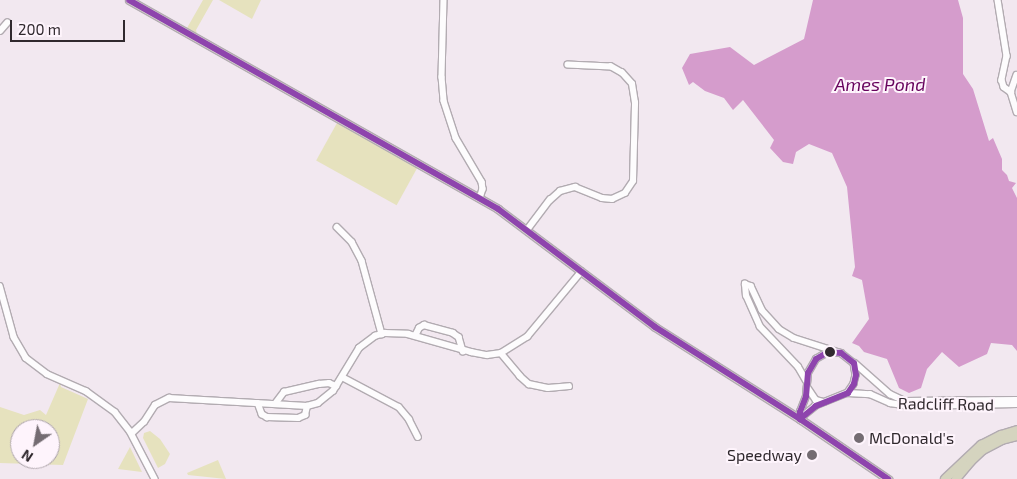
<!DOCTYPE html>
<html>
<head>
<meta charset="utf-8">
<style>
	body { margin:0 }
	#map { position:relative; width:1017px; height:479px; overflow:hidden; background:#f2e8f0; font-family:"Exo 2",sans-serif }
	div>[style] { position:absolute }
	.green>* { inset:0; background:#e6e2be; transform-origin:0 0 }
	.water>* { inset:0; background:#d59ccc }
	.roads { filter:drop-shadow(1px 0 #b2abb1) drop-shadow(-1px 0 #b2abb1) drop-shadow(0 1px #b2abb1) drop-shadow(0 -1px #b2abb1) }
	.minor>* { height:5.5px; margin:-2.75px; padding:0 2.75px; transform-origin:2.75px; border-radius:2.75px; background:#fdfcfd }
	.major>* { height:7px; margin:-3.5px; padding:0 3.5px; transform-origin:3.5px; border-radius:3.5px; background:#e4e3d7 }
	.highway>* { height:8px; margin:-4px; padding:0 4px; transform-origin:4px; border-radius:4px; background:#d5d4bf }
	.bus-1>* { height:6px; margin:-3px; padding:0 3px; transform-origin:3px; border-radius:3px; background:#8e44ad }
	.dots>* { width:14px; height:14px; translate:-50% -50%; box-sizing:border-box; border:2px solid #fef4fc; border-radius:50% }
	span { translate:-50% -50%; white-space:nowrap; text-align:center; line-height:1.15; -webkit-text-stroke:4px #fef4fc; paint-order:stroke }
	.street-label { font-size:16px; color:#30292e }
	.poi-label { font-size:16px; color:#30292e }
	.left { translate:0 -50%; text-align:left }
	.right { translate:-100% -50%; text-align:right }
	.water-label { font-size:18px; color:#67035d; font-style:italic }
	.north { position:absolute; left:10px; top:419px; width:50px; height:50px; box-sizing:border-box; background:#fef4fc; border:1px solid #aca3aa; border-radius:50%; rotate:213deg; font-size:14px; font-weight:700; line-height:20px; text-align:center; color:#30292e }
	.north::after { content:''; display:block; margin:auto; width:18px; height:22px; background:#746c72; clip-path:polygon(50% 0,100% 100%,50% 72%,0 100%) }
	.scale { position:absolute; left:10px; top:20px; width:115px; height:22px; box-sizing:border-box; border:2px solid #30292e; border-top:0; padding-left:6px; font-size:15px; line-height:18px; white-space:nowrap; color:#30292e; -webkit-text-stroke:4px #fef4fc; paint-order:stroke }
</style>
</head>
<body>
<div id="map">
	<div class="green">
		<i style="clip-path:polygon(203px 0,213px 0,196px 30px,197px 34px,187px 28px)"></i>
		<i style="clip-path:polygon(219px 0,261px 0,252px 19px)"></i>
		<i style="left:337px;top:123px;width:92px;height:43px;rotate:29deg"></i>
		<i style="clip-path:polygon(evenodd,60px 383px,61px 387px,88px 399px,63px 465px,0 463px,0 407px,24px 415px,40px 410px,46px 415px,60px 383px,20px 429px,50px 429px,50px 459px,20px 459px,20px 429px)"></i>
		<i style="clip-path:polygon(150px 431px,160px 439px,170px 454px,165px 464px,158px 468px,143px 438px,144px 433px)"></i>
		<i style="clip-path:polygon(130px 447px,142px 472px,118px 469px)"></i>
		<i style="clip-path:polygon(218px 460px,226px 479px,188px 475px,187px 473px)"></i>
	</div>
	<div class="water">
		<i style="clip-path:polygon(813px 0,958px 0,963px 18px,963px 74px,973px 89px,989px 141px,993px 138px,1002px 159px,1002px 170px,1007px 175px,1009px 181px,1016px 183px,1012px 188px,1017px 198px,1017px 351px,1012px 345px,991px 343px,987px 354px,959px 367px,942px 352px,927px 369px,921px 388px,909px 393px,899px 388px,887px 359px,864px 352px,859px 346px,852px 343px,869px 319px,862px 280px,852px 276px,855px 267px,847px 187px,832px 153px,809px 144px,796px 152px,793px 164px,783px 162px,770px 148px,774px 140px,743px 100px,733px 110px,724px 98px,705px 91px,693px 82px,689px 85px,682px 68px,690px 54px,730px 47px,754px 65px,804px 39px)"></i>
	</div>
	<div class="roads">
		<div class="minor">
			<i style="left:444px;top:0;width:77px;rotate:91.5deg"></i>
			<i style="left:442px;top:77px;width:24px;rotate:85deg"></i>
			<i style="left:444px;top:101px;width:39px;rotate:72deg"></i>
			<i style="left:456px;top:138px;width:51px;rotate:59.4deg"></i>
			<i style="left:482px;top:182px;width:7px;rotate:82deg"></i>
			<i style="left:483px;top:189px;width:10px;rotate:107deg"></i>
			<i style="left:998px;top:0;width:57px;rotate:80.9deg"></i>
			<i style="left:1007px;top:56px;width:25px;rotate:102deg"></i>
			<i style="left:1002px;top:80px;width:7px;rotate:74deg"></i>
			<i style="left:1004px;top:87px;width:9px;rotate:36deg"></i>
			<i style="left:0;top:31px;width:11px;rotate:-49deg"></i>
			<i style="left:1017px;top:75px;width:18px;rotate:109deg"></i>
			<i style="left:1011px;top:92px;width:21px;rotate:73deg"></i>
			<i style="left:337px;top:227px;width:21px;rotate:45deg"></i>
			<i style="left:352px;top:242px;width:21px;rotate:62deg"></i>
			<i style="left:362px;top:261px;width:76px;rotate:74.7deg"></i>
			<i style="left:527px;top:230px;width:38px;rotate:-53deg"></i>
			<i style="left:550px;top:200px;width:13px;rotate:-42deg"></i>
			<i style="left:560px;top:191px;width:16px;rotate:-15deg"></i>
			<i style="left:575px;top:187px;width:29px;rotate:22deg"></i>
			<i style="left:602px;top:198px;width:10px;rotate:6deg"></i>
			<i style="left:612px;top:199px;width:14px;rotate:-25deg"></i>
			<i style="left:625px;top:193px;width:14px;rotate:-56deg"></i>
			<i style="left:633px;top:181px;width:78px;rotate:-88.5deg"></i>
			<i style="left:635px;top:103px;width:19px;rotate:-99deg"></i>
			<i style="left:632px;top:84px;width:15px;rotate:-132deg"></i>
			<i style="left:622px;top:73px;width:13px;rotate:-151deg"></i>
			<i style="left:611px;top:67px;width:43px;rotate:-177.3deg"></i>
			<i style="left:0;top:286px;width:53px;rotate:74.6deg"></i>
			<i style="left:14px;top:337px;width:24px;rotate:60deg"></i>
			<i style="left:26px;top:358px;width:26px;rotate:37deg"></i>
			<i style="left:47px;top:374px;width:43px;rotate:23.6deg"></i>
			<i style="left:86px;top:391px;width:36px;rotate:36deg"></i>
			<i style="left:115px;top:412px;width:24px;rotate:52deg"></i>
			<i style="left:130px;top:431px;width:54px;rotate:62.5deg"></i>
			<i style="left:415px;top:336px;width:9px;rotate:-63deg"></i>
			<i style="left:419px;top:328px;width:6px;rotate:-31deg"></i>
			<i style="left:424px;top:325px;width:30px;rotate:15deg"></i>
			<i style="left:453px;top:333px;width:7px;rotate:34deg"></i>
			<i style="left:459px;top:337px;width:15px;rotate:74deg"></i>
			<i style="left:828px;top:352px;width:13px;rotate:4deg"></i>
			<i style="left:841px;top:353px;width:16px;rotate:38deg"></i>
			<i style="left:854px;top:363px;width:12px;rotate:81deg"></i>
			<i style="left:856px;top:375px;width:9px;rotate:103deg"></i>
			<i style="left:854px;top:384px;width:11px;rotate:124deg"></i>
			<i style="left:848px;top:393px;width:35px;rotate:158deg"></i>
			<i style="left:816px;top:406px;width:21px;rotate:141deg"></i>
			<i style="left:800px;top:419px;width:7px;rotate:-90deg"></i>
			<i style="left:800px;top:412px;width:17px;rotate:-69deg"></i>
			<i style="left:806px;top:396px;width:23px;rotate:-85deg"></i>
			<i style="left:808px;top:373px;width:16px;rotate:-60deg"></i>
			<i style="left:816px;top:359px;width:14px;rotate:-30deg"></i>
			<i style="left:501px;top:353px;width:30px;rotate:50deg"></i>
			<i style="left:520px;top:376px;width:12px;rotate:42deg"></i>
			<i style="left:529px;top:384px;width:19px;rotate:12deg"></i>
			<i style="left:548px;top:388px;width:21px;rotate:-5deg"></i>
			<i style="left:855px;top:363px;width:47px;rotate:41.5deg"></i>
			<i style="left:890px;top:394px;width:17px;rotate:25deg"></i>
			<i style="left:905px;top:401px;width:112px;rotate:-0.5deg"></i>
			<i style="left:342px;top:377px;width:64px;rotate:27.8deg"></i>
			<i style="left:399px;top:407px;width:16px;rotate:50deg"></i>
			<i style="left:409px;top:419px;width:20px;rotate:63deg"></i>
			<i style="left:806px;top:381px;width:16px;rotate:-120deg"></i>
			<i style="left:798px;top:367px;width:55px;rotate:-133.5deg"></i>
			<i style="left:760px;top:327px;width:34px;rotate:-114deg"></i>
			<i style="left:746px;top:296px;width:12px;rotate:-95deg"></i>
			<i style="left:745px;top:284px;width:6px;rotate:18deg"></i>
			<i style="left:751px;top:286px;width:26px;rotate:65deg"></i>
			<i style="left:762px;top:310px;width:25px;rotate:48deg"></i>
			<i style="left:779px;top:329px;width:17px;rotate:31deg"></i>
			<i style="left:794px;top:338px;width:49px;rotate:17.7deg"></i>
			<i style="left:808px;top:388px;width:14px;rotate:56deg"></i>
			<i style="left:816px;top:400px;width:8px;rotate:14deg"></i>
			<i style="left:848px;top:393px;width:22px;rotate:3deg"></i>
			<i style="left:870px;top:394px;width:22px;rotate:24deg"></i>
			<i style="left:890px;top:403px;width:18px;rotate:9deg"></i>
			<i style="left:908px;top:406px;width:109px;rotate:-1.1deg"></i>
			<i style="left:258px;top:403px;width:12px;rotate:70deg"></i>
			<i style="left:262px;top:414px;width:6px;rotate:31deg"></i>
			<i style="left:267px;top:417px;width:31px;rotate:2deg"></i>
			<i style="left:298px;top:418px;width:8px;rotate:-23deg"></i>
			<i style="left:305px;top:415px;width:9px;rotate:-77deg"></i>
			<i style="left:275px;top:404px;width:15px;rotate:-53deg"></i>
			<i style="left:284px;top:392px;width:36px;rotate:-13deg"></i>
			<i style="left:319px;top:384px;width:10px;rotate:-6deg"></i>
			<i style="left:329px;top:383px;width:8px;rotate:23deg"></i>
			<i style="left:132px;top:433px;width:16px;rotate:-43deg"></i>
			<i style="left:144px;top:422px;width:20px;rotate:-57deg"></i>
			<i style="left:155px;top:405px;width:16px;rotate:-27deg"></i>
			<i style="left:169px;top:398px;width:138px;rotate:3.3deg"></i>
			<i style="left:307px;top:406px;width:11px;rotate:-15deg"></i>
			<i style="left:318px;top:403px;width:19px;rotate:-39deg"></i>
			<i style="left:333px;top:391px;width:50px;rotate:-58.8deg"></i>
			<i style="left:359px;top:348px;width:20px;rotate:-37deg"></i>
			<i style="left:375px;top:336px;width:10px;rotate:-17deg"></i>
			<i style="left:385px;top:333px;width:23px;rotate:2deg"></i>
			<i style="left:408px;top:334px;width:66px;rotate:15.9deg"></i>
			<i style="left:471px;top:352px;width:16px;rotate:11deg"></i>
			<i style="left:487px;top:355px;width:14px;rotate:-8deg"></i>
			<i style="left:501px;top:353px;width:31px;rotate:-32deg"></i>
			<i style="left:527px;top:337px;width:85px;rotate:-50.3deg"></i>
		</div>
		<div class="major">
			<i style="left:129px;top:0;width:424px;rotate:29.5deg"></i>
			<i style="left:498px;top:209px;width:196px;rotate:36.9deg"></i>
			<i style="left:655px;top:327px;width:172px;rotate:32.4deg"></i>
			<i style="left:800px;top:419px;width:107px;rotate:34.3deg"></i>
		</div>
		<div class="highway">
			<i style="left:945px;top:479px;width:50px;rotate:-43.4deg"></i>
			<i style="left:981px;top:445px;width:22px;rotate:-27deg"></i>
			<i style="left:1001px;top:435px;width:17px;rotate:-17deg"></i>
			<i style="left:956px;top:479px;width:23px;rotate:-50deg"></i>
			<i style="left:971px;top:461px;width:16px;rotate:-43deg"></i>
			<i style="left:983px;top:450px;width:21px;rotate:-28deg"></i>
			<i style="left:1002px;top:440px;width:16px;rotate:-15deg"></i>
		</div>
	</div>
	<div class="bus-1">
		<i style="left:129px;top:0;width:424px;rotate:29.5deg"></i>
		<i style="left:498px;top:209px;width:196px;rotate:36.9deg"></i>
		<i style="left:655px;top:327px;width:172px;rotate:32.4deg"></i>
		<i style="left:800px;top:419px;width:107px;rotate:34.3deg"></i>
		<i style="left:828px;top:352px;width:13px;rotate:4deg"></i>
		<i style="left:841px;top:353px;width:16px;rotate:38deg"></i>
		<i style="left:854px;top:363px;width:12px;rotate:81deg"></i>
		<i style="left:856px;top:375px;width:9px;rotate:103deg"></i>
		<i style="left:854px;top:384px;width:11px;rotate:124deg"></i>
		<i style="left:848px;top:393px;width:35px;rotate:158deg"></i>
		<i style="left:816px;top:406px;width:21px;rotate:141deg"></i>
		<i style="left:800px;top:419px;width:7px;rotate:-90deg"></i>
		<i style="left:800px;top:412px;width:17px;rotate:-69deg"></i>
		<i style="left:806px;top:396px;width:23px;rotate:-85deg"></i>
		<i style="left:808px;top:373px;width:16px;rotate:-60deg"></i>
		<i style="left:816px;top:359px;width:14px;rotate:-30deg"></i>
	</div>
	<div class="dots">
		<i style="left:830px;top:352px;background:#30292e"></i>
		<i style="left:859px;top:438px;background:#746c72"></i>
		<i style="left:812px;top:455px;background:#746c72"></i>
	</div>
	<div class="street-label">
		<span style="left:946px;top:404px;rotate:1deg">Radcliff Road</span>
	</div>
	<div class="poi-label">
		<span class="left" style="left:869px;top:438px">McDonald's</span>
		<span class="right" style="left:802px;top:455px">Speedway</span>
	</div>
	<div class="water-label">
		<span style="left:880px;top:84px">Ames Pond</span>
	</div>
	<div class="north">N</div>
	<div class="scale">200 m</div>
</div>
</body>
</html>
